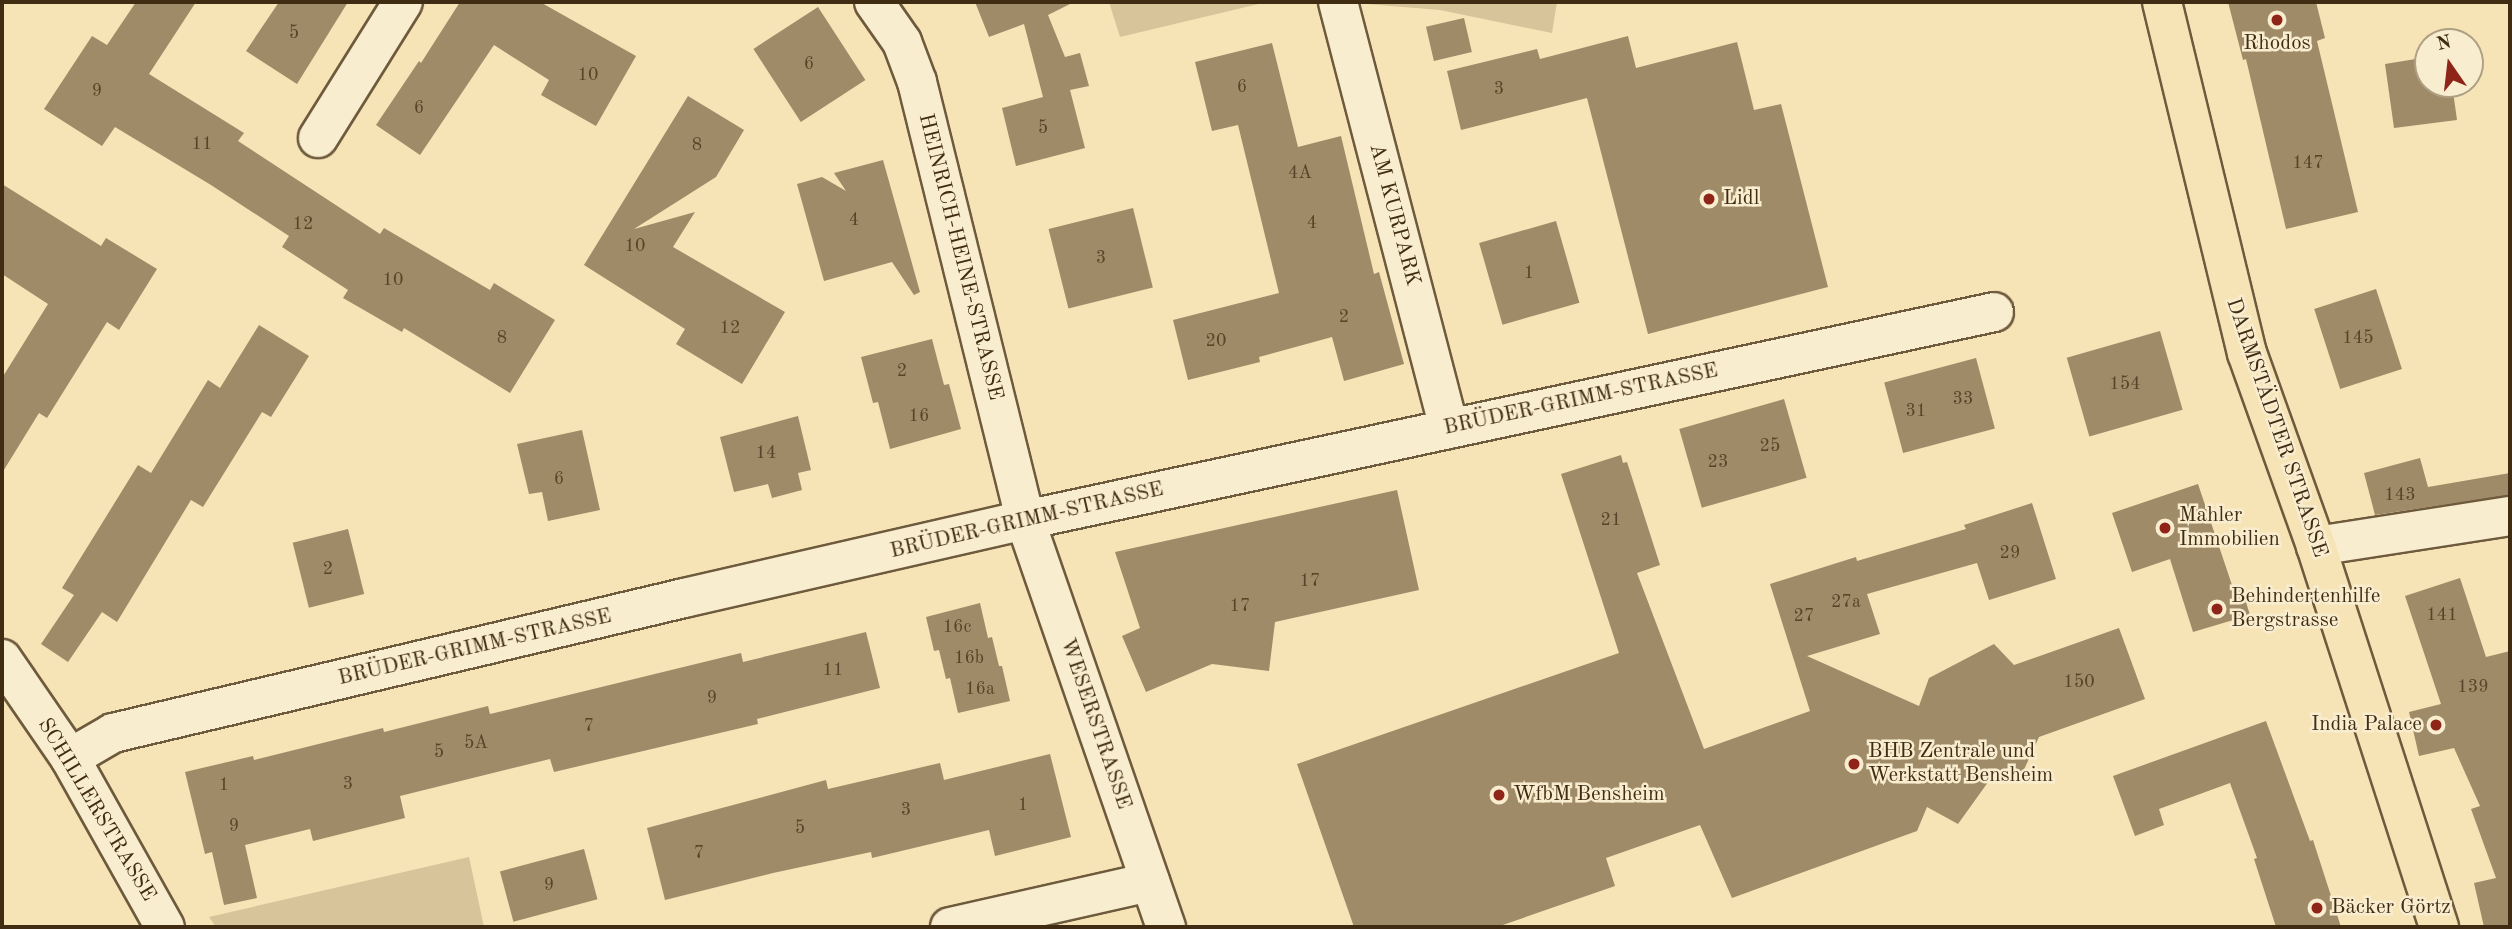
<!DOCTYPE html>
<html>
<head>
<meta charset="utf-8">
<style>
	body { margin:0 }
	#map { position:relative; width:2512px; height:929px; overflow:hidden; background:#f6e3b6; font-family:"Old Standard TT",serif }
	div>[style] { position:absolute }
	.green>* { inset:0; background:#d7c49a }
	.building>* { inset:0; background:#9f8b68; transform-origin:0 0 }
	.roads { filter:drop-shadow(2px 0 #6e5a3c) drop-shadow(-2px 0 #6e5a3c) drop-shadow(0 2px #6e5a3c) drop-shadow(0 -2px #6e5a3c) }
	.street>* { height:38px; margin:-19px; padding:0 19px; transform-origin:19px; border-radius:19px; background:#f9edd0 }
	.primary>* { height:38px; margin:-19px; padding:0 19px; transform-origin:19px; border-radius:19px; background:#f6e3b6 }
	.dots>* { width:19px; height:19px; translate:-50% -50%; box-sizing:border-box; border:4px solid #f9edd0; border-radius:50% }
	span { translate:-50% -50%; white-space:nowrap; text-align:center; line-height:1.15; -webkit-text-stroke:5px #f9edd0; paint-order:stroke }
	.number-label { font-size:18px; color:#584428 }
	.number-label span { -webkit-text-stroke-width:0 }
	.poi-label { font-size:21px; color:#402c13 }
	.left { translate:0 -50%; text-align:left }
	.right { translate:-100% -50%; text-align:right }
	.street-label { font-size:21px; color:#402c13 }
	.frame { position:absolute; inset:0; border:4px solid #402c13; pointer-events:none }
	.north { position:absolute; left:2414px; top:28px; width:70px; height:70px; box-sizing:border-box; background:#f9edd0; border:2px solid #afa084; border-radius:50%; rotate:346deg; font-size:19px; font-weight:700; line-height:28px; text-align:center; color:#402c13 }
	.north::after { content:''; display:block; margin:auto; width:24px; height:32px; background:#8f2418; clip-path:polygon(50% 0,100% 100%,50% 72%,0 100%) }
</style>
</head>
<body>
<div id="map">
	<div class="green">
		<i style="clip-path:polygon(1109px 2px,1267px 2px,1120px 37px)"></i>
		<i style="clip-path:polygon(1343px 2px,1557px 2px,1552px 33px,1440px 10px)"></i>
		<i style="clip-path:polygon(469px 857px,484px 927px,216px 927px,209px 917px)"></i>
	</div>
	<div class="building">
		<i style="clip-path:polygon(136px 2px,196px 2px,149px 74px,244px 133px,238px 141px,380px 234px,384px 228px,490px 290px,494px 283px,555px 320px,510px 393px,404px 328px,402px 332px,343px 298px,348px 290px,282px 247px,289px 236px,211px 185px,115px 127px,102px 146px,44px 109px,92px 36px,107px 45px)"></i>
		<i style="clip-path:polygon(279px 2px,348px 2px,297px 84px,246px 51px)"></i>
		<i style="clip-path:polygon(460px 2px,540px 2px,636px 56px,596px 126px,541px 95px,549px 80px,494px 45px,420px 155px,376px 125px,419px 61px,421px 63px)"></i>
		<i style="clip-path:polygon(975px 2px,1074px 2px,1048px 15px,1065px 57px,1080px 53px,1089px 86px,1070px 90px,1085px 148px,1016px 166px,1002px 108px,1043px 97px,1024px 24px,989px 37px)"></i>
		<i style="clip-path:polygon(2228px 2px,2316px 2px,2325px 38px,2317px 41px,2358px 212px,2286px 229px,2246px 59px,2243px 60px)"></i>
		<i style="left:818px;top:7px;width:87px;height:77px;rotate:57deg"></i>
		<i style="left:1464px;top:18px;width:35px;height:39px;rotate:77deg"></i>
		<i style="clip-path:polygon(1628px 36px,1636px 68px,1737px 42px,1754px 110px,1781px 104px,1828px 287px,1648px 334px,1587px 98px,1461px 130px,1447px 71px,1537px 49px,1540px 59px)"></i>
		<i style="clip-path:polygon(1272px 43px,1298px 147px,1341px 136px,1374px 274px,1379px 272px,1404px 364px,1344px 381px,1332px 337px,1259px 357px,1260px 362px,1188px 380px,1173px 320px,1279px 293px,1238px 125px,1212px 131px,1195px 62px)"></i>
		<i style="clip-path:polygon(2428px 57px,2428px 84px,2452px 84px,2457px 120px,2394px 128px,2385px 64px)"></i>
		<i style="clip-path:polygon(688px 96px,744px 130px,716px 177px,634px 229px,695px 212px,673px 247px,785px 312px,742px 384px,676px 344px,685px 329px,584px 265px)"></i>
		<i style="clip-path:polygon(883px 160px,920px 292px,914px 295px,892px 262px,824px 281px,797px 184px,822px 177px,846px 191px,834px 173px)"></i>
		<i style="clip-path:polygon(2px 184px,101px 246px,106px 238px,157px 269px,119px 330px,107px 322px,47px 418px,39px 413px,2px 473px,2px 378px,48px 304px,2px 274px)"></i>
		<i style="left:1133px;top:208px;width:82px;height:87px;rotate:76deg"></i>
		<i style="left:1556px;top:221px;width:85px;height:80px;rotate:74deg"></i>
		<i style="left:2376px;top:289px;width:84px;height:65px;rotate:72deg"></i>
		<i style="clip-path:polygon(259px 325px,309px 356px,271px 417px,262px 412px,203px 507px,191px 500px,117px 622px,102px 612px,68px 662px,41px 644px,74px 595px,62px 588px,138px 465px,151px 473px,208px 380px,220px 388px)"></i>
		<i style="left:2160px;top:331px;width:82px;height:97px;rotate:74deg"></i>
		<i style="clip-path:polygon(932px 339px,944px 385px,949px 384px,961px 429px,890px 449px,878px 402px,873px 403px,861px 357px)"></i>
		<i style="left:1976px;top:358px;width:73px;height:95px;rotate:75deg"></i>
		<i style="left:1784px;top:399px;width:82px;height:109px;rotate:74deg"></i>
		<i style="clip-path:polygon(798px 416px,811px 470px,798px 473px,802px 490px,772px 498px,768px 484px,734px 492px,720px 437px)"></i>
		<i style="clip-path:polygon(582px 430px,600px 510px,548px 521px,542px 492px,529px 494px,517px 444px)"></i>
		<i style="clip-path:polygon(1621px 455px,1623px 463px,1627px 462px,1660px 565px,1637px 573px,1704px 749px,1810px 711px,1770px 584px,1856px 557px,1857px 561px,1966px 529px,1964px 525px,2032px 503px,2056px 579px,1989px 600px,1977px 563px,1867px 594px,1880px 634px,1807px 656px,1919px 706px,1929px 678px,1994px 644px,2014px 665px,2119px 628px,2145px 699px,2039px 737px,2021px 776px,1996px 771px,1958px 824px,1927px 807px,1917px 831px,1732px 898px,1700px 825px,1606px 858px,1615px 886px,1497px 927px,1354px 927px,1297px 764px,1619px 653px,1561px 474px)"></i>
		<i style="clip-path:polygon(2420px 458px,2428px 487px,2510px 473px,2510px 495px,2375px 515px,2364px 473px)"></i>
		<i style="clip-path:polygon(2198px 484px,2233px 588px,2241px 586px,2250px 615px,2193px 632px,2170px 559px,2132px 572px,2112px 513px)"></i>
		<i style="clip-path:polygon(1397px 490px,1419px 590px,1275px 622px,1269px 671px,1212px 664px,1146px 692px,1122px 636px,1140px 628px,1115px 552px)"></i>
		<i style="left:348px;top:529px;width:67px;height:57px;rotate:76deg"></i>
		<i style="clip-path:polygon(2460px 578px,2486px 657px,2510px 651px,2510px 927px,2484px 927px,2474px 883px,2496px 878px,2471px 809px,2480px 806px,2454px 748px,2419px 756px,2409px 712px,2441px 704px,2405px 596px)"></i>
		<i style="clip-path:polygon(980px 603px,988px 638px,992px 637px,999px 666px,1002px 666px,1010px 701px,958px 713px,950px 678px,946px 679px,939px 650px,934px 651px,926px 617px)"></i>
		<i style="clip-path:polygon(866px 632px,880px 688px,757px 719px,758px 724px,554px 772px,550px 759px,400px 796px,405px 818px,313px 841px,310px 829px,245px 845px,257px 898px,224px 905px,212px 852px,205px 854px,185px 772px,253px 756px,254px 760px,383px 728px,384px 732px,488px 706px,490px 714px,741px 653px,743px 662px)"></i>
		<i style="clip-path:polygon(2266px 721px,2310px 841px,2313px 840px,2341px 927px,2276px 927px,2254px 859px,2257px 858px,2230px 783px,2159px 809px,2164px 825px,2135px 836px,2113px 776px)"></i>
		<i style="clip-path:polygon(1050px 754px,1071px 837px,995px 856px,989px 830px,872px 858px,871px 852px,773px 873px,665px 900px,647px 828px,826px 780px,828px 789px,940px 763px,944px 780px)"></i>
		<i style="left:584px;top:849px;width:52px;height:87px;rotate:75deg"></i>
	</div>
	<div class="roads">
		<div class="street">
			<i style="left:874px;top:2px;width:49px;rotate:55deg"></i>
			<i style="left:902px;top:42px;width:43px;rotate:69.4deg"></i>
			<i style="left:917px;top:82px;width:451px;rotate:76.1deg"></i>
			<i style="left:1025px;top:520px;width:431px;rotate:70.9deg"></i>
			<i style="left:1338px;top:2px;width:441px;rotate:75.4deg"></i>
			<i style="left:318px;top:138px;width:160px;rotate:-58deg"></i>
			<i style="left:2316px;top:546px;width:196px;rotate:-8.8deg"></i>
			<i style="left:2px;top:659px;width:120px;rotate:55.5deg"></i>
			<i style="left:70px;top:758px;width:194px;rotate:60.7deg"></i>
			<i style="left:70px;top:758px;width:50px;rotate:-30.2deg"></i>
			<i style="left:113px;top:733px;width:587px;rotate:-13.3deg"></i>
			<i style="left:684px;top:598px;width:350px;rotate:-12.9deg"></i>
			<i style="left:1025px;top:520px;width:991px;rotate:-12.11deg"></i>
			<i style="left:950px;top:927px;width:205px;rotate:-12.7deg"></i>
		</div>
		<div class="primary">
			<i style="left:2162px;top:2px;width:361px;rotate:76.4deg"></i>
			<i style="left:2247px;top:353px;width:205px;rotate:70.3deg"></i>
			<i style="left:2316px;top:546px;width:400px;rotate:72.1deg"></i>
		</div>
	</div>
	<div class="dots">
		<i style="left:2277px;top:20px;background:#8f2418"></i>
		<i style="left:1709px;top:199px;background:#8f2418"></i>
		<i style="left:2165px;top:528px;background:#8f2418"></i>
		<i style="left:2217px;top:609px;background:#8f2418"></i>
		<i style="left:2436px;top:725px;background:#8f2418"></i>
		<i style="left:1854px;top:764px;background:#8f2418"></i>
		<i style="left:1499px;top:795px;background:#8f2418"></i>
		<i style="left:2317px;top:908px;background:#8f2418"></i>
	</div>
	<div class="number-label">
		<span style="left:294px;top:33px">5</span>
		<span style="left:809px;top:64px">6</span>
		<span style="left:588px;top:75px">10</span>
		<span style="left:1242px;top:87px">6</span>
		<span style="left:1499px;top:89px">3</span>
		<span style="left:97px;top:91px">9</span>
		<span style="left:419px;top:108px">6</span>
		<span style="left:1043px;top:128px">5</span>
		<span style="left:202px;top:144px">11</span>
		<span style="left:697px;top:145px">8</span>
		<span style="left:2308px;top:163px">147</span>
		<span style="left:1300px;top:173px">4A</span>
		<span style="left:854px;top:220px">4</span>
		<span style="left:1312px;top:223px">4</span>
		<span style="left:303px;top:224px">12</span>
		<span style="left:635px;top:246px">10</span>
		<span style="left:1101px;top:258px">3</span>
		<span style="left:1529px;top:273px">1</span>
		<span style="left:393px;top:280px">10</span>
		<span style="left:1344px;top:317px">2</span>
		<span style="left:730px;top:328px">12</span>
		<span style="left:502px;top:338px">8</span>
		<span style="left:2358px;top:338px">145</span>
		<span style="left:1216px;top:341px">20</span>
		<span style="left:902px;top:371px">2</span>
		<span style="left:2125px;top:384px">154</span>
		<span style="left:1963px;top:399px">33</span>
		<span style="left:1916px;top:411px">31</span>
		<span style="left:919px;top:416px">16</span>
		<span style="left:1770px;top:446px">25</span>
		<span style="left:766px;top:453px">14</span>
		<span style="left:1718px;top:462px">23</span>
		<span style="left:559px;top:479px">6</span>
		<span style="left:2400px;top:495px">143</span>
		<span style="left:1611px;top:520px">21</span>
		<span style="left:2010px;top:553px">29</span>
		<span style="left:328px;top:569px">2</span>
		<span style="left:1310px;top:581px">17</span>
		<span style="left:1846px;top:602px">27a</span>
		<span style="left:1240px;top:606px">17</span>
		<span style="left:2442px;top:615px">141</span>
		<span style="left:1804px;top:616px">27</span>
		<span style="left:957px;top:627px">16c</span>
		<span style="left:969px;top:658px">16b</span>
		<span style="left:833px;top:670px">11</span>
		<span style="left:2079px;top:682px">150</span>
		<span style="left:2473px;top:687px">139</span>
		<span style="left:980px;top:689px">16a</span>
		<span style="left:712px;top:698px">9</span>
		<span style="left:589px;top:726px">7</span>
		<span style="left:476px;top:743px">5A</span>
		<span style="left:439px;top:752px">5</span>
		<span style="left:348px;top:784px">3</span>
		<span style="left:224px;top:785px">1</span>
		<span style="left:1023px;top:805px">1</span>
		<span style="left:906px;top:810px">3</span>
		<span style="left:234px;top:826px">9</span>
		<span style="left:800px;top:828px">5</span>
		<span style="left:699px;top:853px">7</span>
		<span style="left:549px;top:885px">9</span>
	</div>
	<div class="poi-label">
		<span style="left:2277px;top:44px">Rhodos</span>
		<span class="left" style="left:1723px;top:199px">Lidl</span>
		<span class="left" style="left:2179px;top:528px">Mahler<br>Immobilien</span>
		<span class="left" style="left:2231px;top:609px">Behindertenhilfe<br>Bergstrasse</span>
		<span class="right" style="left:2422px;top:725px">India Palace</span>
		<span class="left" style="left:1868px;top:764px">BHB Zentrale und<br>Werkstatt Bensheim</span>
		<span class="left" style="left:1513px;top:795px">WfbM Bensheim</span>
		<span class="left" style="left:2331px;top:908px">Bäcker Görtz</span>
	</div>
	<div class="street-label">
		<span style="left:1394px;top:215px;rotate:75deg">AM KURPARK</span>
		<span style="left:960px;top:257px;rotate:76deg">HEINRICH-HEINE-STRASSE</span>
		<span style="left:1581px;top:400px;rotate:-12deg">BRÜDER-GRIMM-STRASSE</span>
		<span style="left:2276px;top:428px;rotate:71deg">DARMSTÄDTER STRASSE</span>
		<span style="left:1027px;top:521px;rotate:-13deg">BRÜDER-GRIMM-STRASSE</span>
		<span style="left:475px;top:648px;rotate:-13deg">BRÜDER-GRIMM-STRASSE</span>
		<span style="left:1095px;top:724px;rotate:71deg">WESERSTRASSE</span>
		<span style="left:96px;top:810px;rotate:59deg">SCHILLERSTRASSE</span>
	</div>
	<div class="frame"></div>
	<div class="north">N</div>
</div>
</body>
</html>
